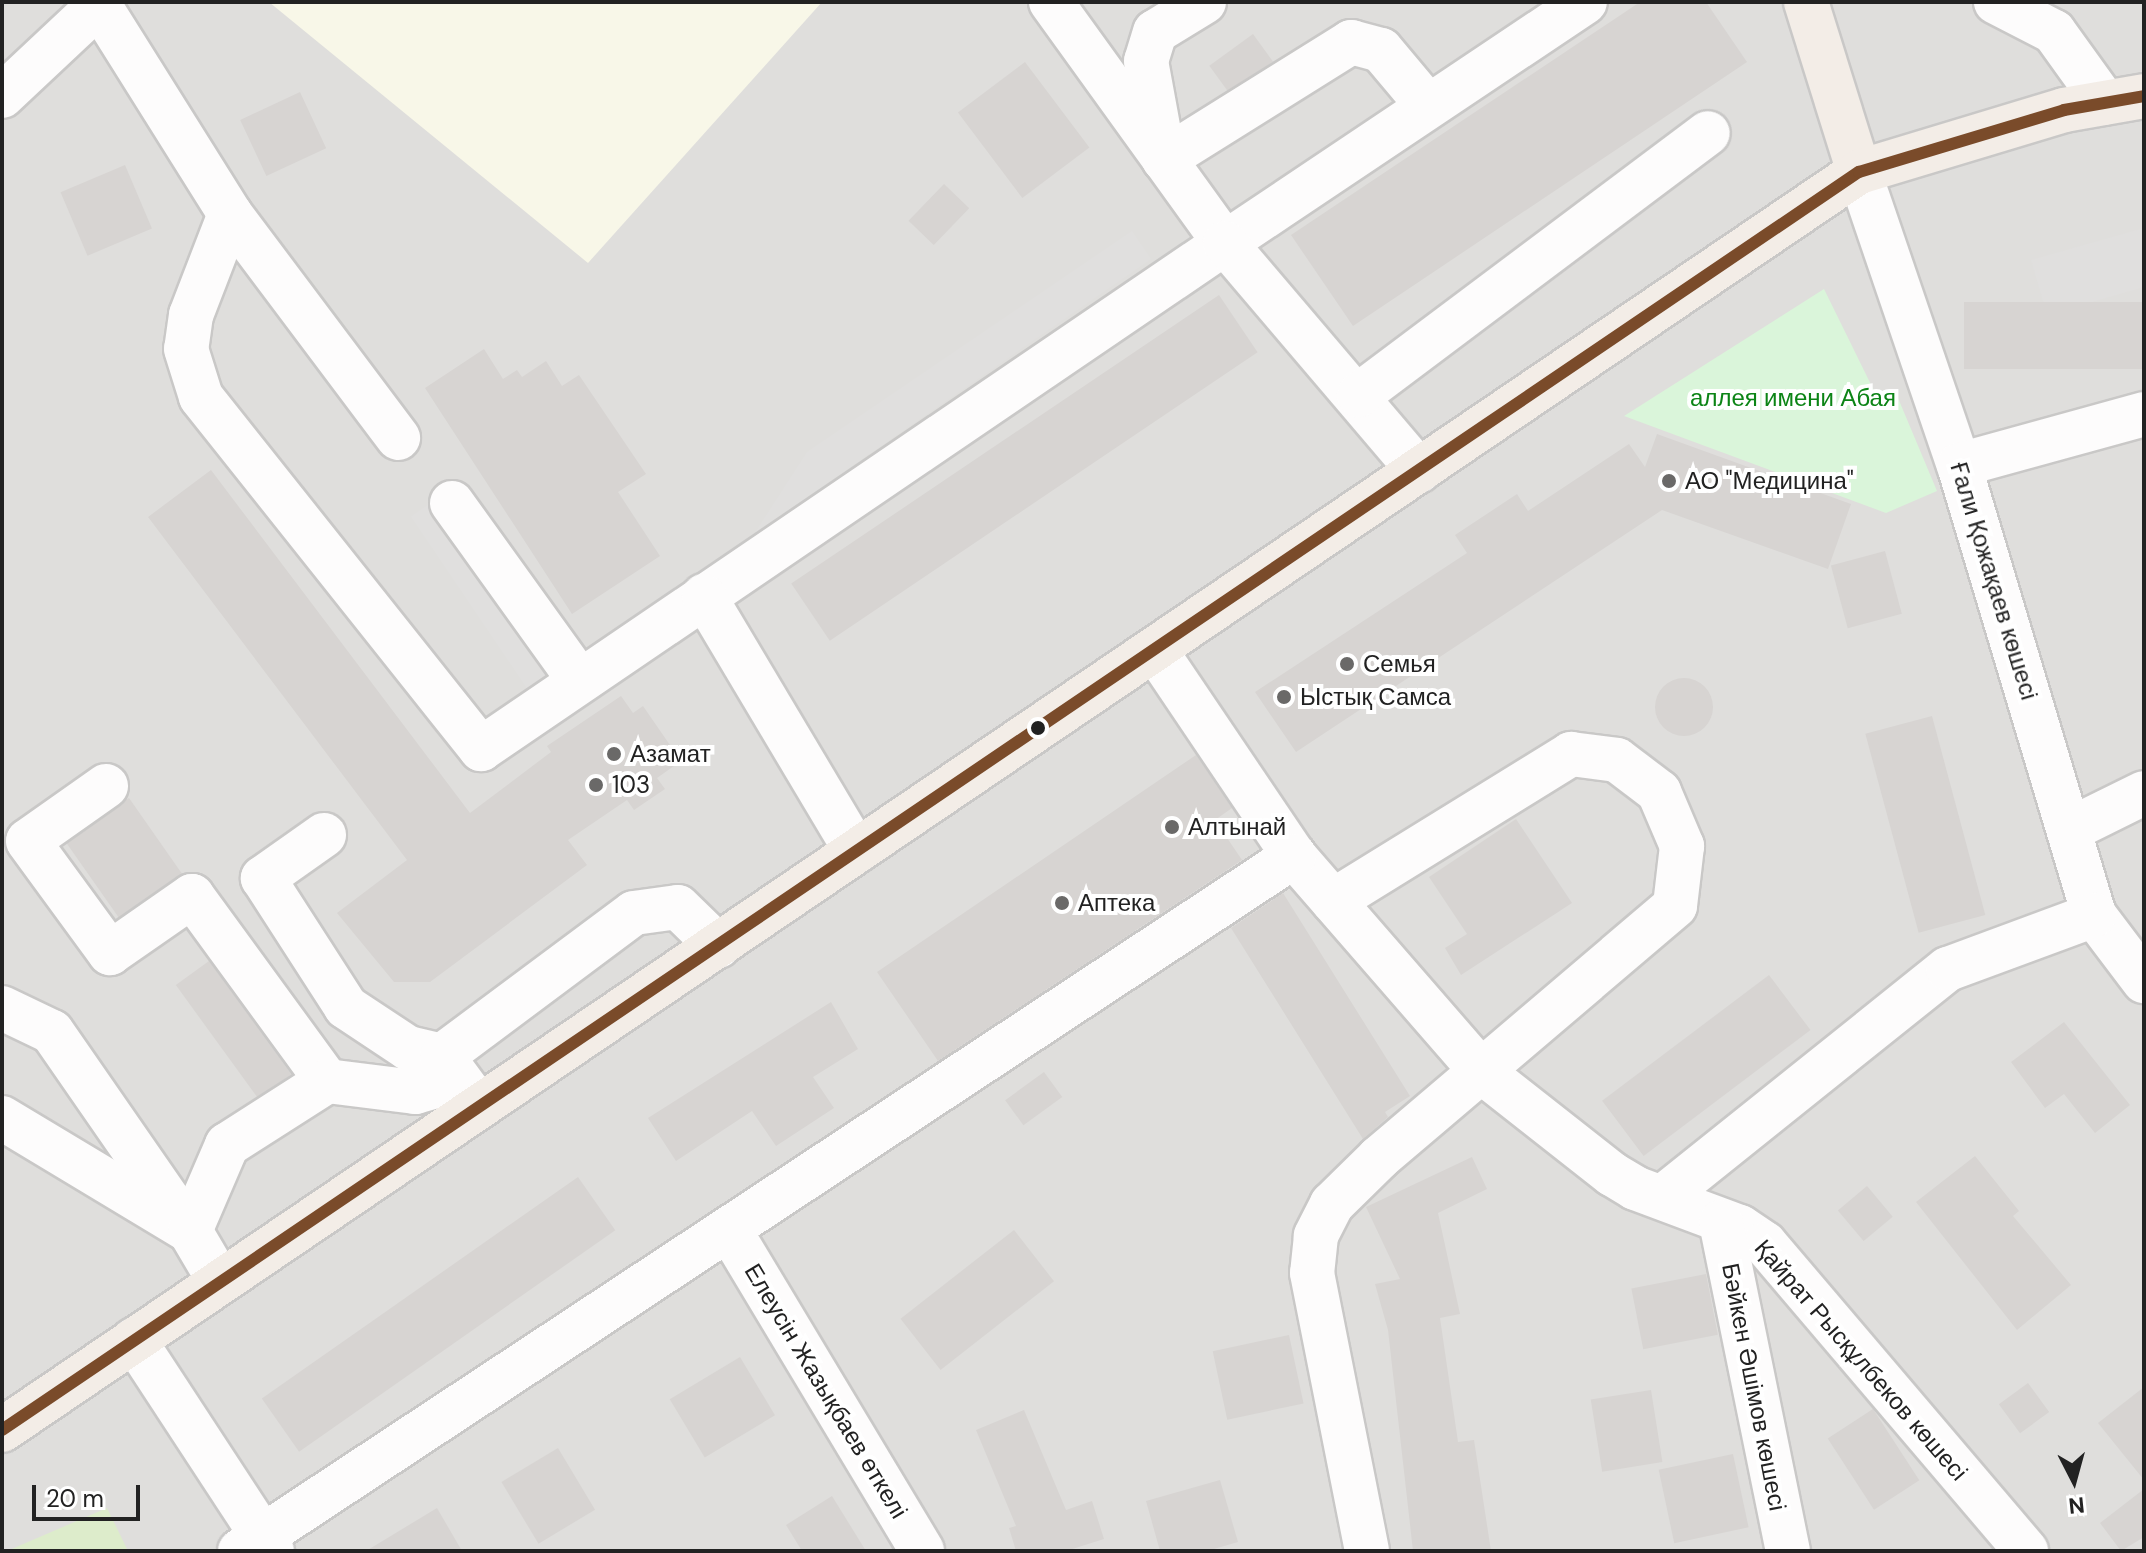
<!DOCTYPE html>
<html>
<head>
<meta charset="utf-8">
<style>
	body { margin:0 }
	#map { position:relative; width:2146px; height:1553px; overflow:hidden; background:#f0eeeb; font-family:"DM Sans",sans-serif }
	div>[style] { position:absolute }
	.residential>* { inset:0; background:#dfdedc; transform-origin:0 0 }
	.education>* { inset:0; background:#f8f7e8 }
	.grass>* { inset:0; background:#ddeccb }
	.park>* { inset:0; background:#daf5da }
	.parking>* { inset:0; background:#e0dfde; transform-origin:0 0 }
	.building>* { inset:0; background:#d7d4d2; transform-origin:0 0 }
	.round { border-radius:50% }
	.roads { filter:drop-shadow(2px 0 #c9c8c7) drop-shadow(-2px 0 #c9c8c7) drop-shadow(0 2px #c9c8c7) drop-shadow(0 -2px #c9c8c7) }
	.minor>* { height:44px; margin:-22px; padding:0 22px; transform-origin:22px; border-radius:22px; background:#fdfcfc }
	.major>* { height:44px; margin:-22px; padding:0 22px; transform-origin:22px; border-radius:22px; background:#f3ede7 }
	.bus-1>* { height:12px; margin:-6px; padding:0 6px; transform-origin:6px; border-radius:6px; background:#7a4b2a }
	.dots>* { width:22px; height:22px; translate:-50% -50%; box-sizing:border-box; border:4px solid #fff; border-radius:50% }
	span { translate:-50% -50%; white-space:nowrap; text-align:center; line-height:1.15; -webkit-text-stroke:8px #fff; paint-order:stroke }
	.park-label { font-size:24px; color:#0c8416 }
	.poi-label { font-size:24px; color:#222 }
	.left { translate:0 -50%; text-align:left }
	.street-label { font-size:24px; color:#222 }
	.frame { position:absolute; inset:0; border:4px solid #222; pointer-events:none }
	.north { position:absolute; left:2034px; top:1441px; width:80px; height:80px; -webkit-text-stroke:6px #fff; paint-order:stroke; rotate:174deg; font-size:22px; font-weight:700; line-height:32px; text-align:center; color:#222 }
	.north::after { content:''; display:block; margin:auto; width:28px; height:36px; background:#222; clip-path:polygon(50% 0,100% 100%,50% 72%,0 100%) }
	.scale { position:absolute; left:32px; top:1485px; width:108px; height:36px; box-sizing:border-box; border:4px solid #222; border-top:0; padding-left:10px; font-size:24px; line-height:28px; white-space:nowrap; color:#222; -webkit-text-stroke:6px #fff; paint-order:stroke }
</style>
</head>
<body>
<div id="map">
	<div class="residential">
		<i style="left:2px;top:2px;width:2142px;height:1549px"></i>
	</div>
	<div class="education">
		<i style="clip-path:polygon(269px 2px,822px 2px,588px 263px)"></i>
	</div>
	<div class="grass">
		<i style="clip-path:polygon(107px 1508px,128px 1551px,7px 1551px)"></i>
	</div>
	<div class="park">
		<i style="clip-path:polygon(1824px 289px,1881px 405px,1898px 398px,1937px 491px,1886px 513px,1624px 416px)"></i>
	</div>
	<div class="parking">
		<i style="clip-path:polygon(2144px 228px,2144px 287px,2047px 315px,2031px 260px)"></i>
		<i style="clip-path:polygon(1132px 231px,1151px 259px,754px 534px,807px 452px)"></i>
		<i style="left:459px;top:484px;width:208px;height:58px;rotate:56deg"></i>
	</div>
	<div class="building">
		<i style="clip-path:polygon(1640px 2px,1706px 2px,1747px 62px,1353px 326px,1291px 235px)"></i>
		<i style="left:1253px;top:34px;width:34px;height:54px;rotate:54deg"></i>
		<i style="left:1025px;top:62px;width:107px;height:84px;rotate:53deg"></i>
		<i style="left:300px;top:92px;width:62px;height:66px;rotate:65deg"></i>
		<i style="left:125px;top:165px;width:69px;height:70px;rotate:67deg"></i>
		<i style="left:944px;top:184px;width:35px;height:51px;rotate:44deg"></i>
		<i style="left:1219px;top:295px;width:69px;height:516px;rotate:56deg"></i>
		<i style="left:2144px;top:302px;width:67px;height:180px;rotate:90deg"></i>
		<i style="clip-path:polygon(484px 349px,503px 379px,517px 370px,522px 377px,546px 361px,562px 386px,579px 375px,646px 474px,618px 492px,660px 556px,572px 614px,425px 388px)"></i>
		<i style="clip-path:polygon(1657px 434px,1851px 504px,1828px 569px,1662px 510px,1296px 752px,1255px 692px,1467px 553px,1455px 535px,1517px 494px,1528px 511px,1629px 444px,1645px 467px)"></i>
		<i style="clip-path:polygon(211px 470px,470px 813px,551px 752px,547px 746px,621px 696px,633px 713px,643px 706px,681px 761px,657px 778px,665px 789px,634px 810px,627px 800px,568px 840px,587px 865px,430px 982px,394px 982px,337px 913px,407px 860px,148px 517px)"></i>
		<i style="left:1885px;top:551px;width:65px;height:56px;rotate:75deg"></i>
		<i class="round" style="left:1655px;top:678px;width:58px;height:58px"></i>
		<i style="left:1932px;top:716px;width:206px;height:69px;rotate:75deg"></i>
		<i style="clip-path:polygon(1196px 755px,1232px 808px,1215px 820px,1242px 860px,938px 1061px,877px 972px)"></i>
		<i style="left:129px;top:798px;width:93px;height:77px;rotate:55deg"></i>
		<i style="clip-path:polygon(1516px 819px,1572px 903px,1461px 975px,1445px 948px,1467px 934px,1429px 877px)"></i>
		<i style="clip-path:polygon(1283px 893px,1410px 1096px,1385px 1112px,1388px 1117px,1363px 1139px,1231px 928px)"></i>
		<i style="left:209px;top:961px;width:140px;height:41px;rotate:54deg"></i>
		<i style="left:1769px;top:975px;width:69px;height:209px;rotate:53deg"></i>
		<i style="clip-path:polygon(831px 1002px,858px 1049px,813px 1077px,834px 1108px,776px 1146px,752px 1111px,676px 1161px,648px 1118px)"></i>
		<i style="clip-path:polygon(2064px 1022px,2130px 1105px,2095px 1133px,2064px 1094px,2045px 1108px,2011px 1062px)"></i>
		<i style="left:1044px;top:1072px;width:31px;height:48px;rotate:54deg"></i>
		<i style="clip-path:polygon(1975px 1156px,2019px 1211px,2013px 1216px,2071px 1285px,2017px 1330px,1916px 1202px)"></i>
		<i style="clip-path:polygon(1472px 1157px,1487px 1189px,1438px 1213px,1460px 1314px,1440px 1318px,1458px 1442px,1474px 1440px,1491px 1551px,1413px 1551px,1388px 1330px,1375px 1284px,1400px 1279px,1366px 1207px)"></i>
		<i style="left:578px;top:1177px;width:65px;height:386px;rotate:55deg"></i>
		<i style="left:1867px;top:1186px;width:40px;height:38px;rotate:50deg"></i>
		<i style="left:1014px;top:1230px;width:65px;height:144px;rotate:52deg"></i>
		<i style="left:1706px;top:1274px;width:62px;height:76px;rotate:79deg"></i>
		<i style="left:1289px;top:1335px;width:70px;height:78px;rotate:78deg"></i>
		<i style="left:740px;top:1357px;width:68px;height:82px;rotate:59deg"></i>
		<i style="left:2028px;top:1383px;width:36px;height:36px;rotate:54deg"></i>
		<i style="clip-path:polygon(2144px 1387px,2144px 1480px,2098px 1423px)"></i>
		<i style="left:1651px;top:1390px;width:73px;height:61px;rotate:81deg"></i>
		<i style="left:1873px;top:1409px;width:85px;height:54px;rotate:57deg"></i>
		<i style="clip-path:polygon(1024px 1410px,1066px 1510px,1092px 1501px,1104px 1539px,1066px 1551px,1016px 1551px,1009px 1528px,1016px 1526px,976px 1430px)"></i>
		<i style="left:558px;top:1448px;width:72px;height:66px;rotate:59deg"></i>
		<i style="left:1733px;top:1454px;width:75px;height:76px;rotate:78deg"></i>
		<i style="clip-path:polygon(1220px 1480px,1238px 1542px,1207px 1551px,1160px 1551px,1146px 1501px)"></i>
		<i style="clip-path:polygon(2144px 1489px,2144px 1537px,2121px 1551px,2100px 1523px)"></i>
		<i style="clip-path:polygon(832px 1496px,866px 1551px,802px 1551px,786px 1525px)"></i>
		<i style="clip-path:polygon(437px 1508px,462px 1551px,366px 1551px)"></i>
	</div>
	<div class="roads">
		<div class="minor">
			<i style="left:1051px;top:2px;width:297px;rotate:54.2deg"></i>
			<i style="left:1225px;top:243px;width:433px;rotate:-33.8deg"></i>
			<i style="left:1204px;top:2px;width:57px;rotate:148.5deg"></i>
			<i style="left:1155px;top:32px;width:30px;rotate:107deg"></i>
			<i style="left:1146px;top:61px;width:100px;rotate:79.6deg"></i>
			<i style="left:1164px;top:159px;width:221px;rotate:-32deg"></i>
			<i style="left:1351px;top:42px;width:31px;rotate:15deg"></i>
			<i style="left:1381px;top:50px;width:73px;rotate:50deg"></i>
			<i style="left:1996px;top:2px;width:65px;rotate:27.3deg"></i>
			<i style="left:2054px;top:32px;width:87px;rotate:54.3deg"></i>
			<i style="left:2px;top:96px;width:133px;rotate:-43.2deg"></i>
			<i style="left:99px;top:5px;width:247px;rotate:57.9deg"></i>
			<i style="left:230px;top:214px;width:108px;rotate:111.1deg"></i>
			<i style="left:191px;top:315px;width:34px;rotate:98deg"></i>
			<i style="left:186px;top:349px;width:50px;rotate:72.6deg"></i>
			<i style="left:201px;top:397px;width:450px;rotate:51.5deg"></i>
			<i style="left:481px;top:749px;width:900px;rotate:-34.22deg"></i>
			<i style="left:1225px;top:243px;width:299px;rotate:49.6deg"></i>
			<i style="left:1859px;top:172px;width:310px;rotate:71.2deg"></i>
			<i style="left:1959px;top:465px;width:470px;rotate:73.3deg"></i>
			<i style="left:2094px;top:915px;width:83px;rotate:52.9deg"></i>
			<i style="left:230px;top:214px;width:280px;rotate:53.1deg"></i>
			<i style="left:1359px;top:395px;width:436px;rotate:-36.9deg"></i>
			<i style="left:1959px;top:465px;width:192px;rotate:-15.4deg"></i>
			<i style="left:452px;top:503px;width:219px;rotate:54.3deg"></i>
			<i style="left:704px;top:596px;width:297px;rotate:59.2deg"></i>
			<i style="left:1155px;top:650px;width:249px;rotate:56deg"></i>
			<i style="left:1294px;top:856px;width:285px;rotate:49deg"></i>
			<i style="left:1481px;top:1071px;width:167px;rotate:38.2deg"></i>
			<i style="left:1612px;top:1174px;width:27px;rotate:31deg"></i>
			<i style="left:1635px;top:1188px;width:112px;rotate:20.4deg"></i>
			<i style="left:1740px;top:1227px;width:30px;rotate:34deg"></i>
			<i style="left:1765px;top:1244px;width:403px;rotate:49.6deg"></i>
			<i style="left:106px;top:786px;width:95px;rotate:144.8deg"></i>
			<i style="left:28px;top:841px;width:139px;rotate:53.8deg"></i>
			<i style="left:110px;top:953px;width:100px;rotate:-34.8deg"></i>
			<i style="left:192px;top:896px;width:229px;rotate:53.9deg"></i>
			<i style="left:2071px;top:829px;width:81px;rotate:-26.3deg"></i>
			<i style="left:324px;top:835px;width:75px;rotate:144.8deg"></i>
			<i style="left:263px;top:878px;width:153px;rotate:57.2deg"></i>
			<i style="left:346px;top:1007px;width:74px;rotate:33.5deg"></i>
			<i style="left:408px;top:1048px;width:35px;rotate:13deg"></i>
			<i style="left:1333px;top:901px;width:280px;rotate:-31.7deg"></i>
			<i style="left:1571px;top:754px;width:46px;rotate:7.4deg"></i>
			<i style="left:1617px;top:760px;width:53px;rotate:37.3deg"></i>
			<i style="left:1659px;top:792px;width:59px;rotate:66.9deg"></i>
			<i style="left:1682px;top:846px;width:60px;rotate:96.7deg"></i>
			<i style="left:1675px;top:906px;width:389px;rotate:139.6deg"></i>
			<i style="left:1379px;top:1158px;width:66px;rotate:135.6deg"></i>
			<i style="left:1332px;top:1204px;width:36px;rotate:117deg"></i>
			<i style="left:1316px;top:1236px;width:37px;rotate:96deg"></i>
			<i style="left:1312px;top:1273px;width:283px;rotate:78.8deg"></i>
			<i style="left:2px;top:1008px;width:55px;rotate:25.6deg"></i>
			<i style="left:52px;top:1032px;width:242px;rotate:55.3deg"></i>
			<i style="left:479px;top:1106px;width:62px;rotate:-126.5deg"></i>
			<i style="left:442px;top:1056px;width:239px;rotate:-36.7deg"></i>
			<i style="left:634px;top:913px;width:44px;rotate:-7.8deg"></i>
			<i style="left:678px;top:907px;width:56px;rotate:44.3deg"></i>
			<i style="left:2px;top:1118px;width:219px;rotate:31deg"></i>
			<i style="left:190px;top:1231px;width:59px;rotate:59.5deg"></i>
			<i style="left:1663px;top:1197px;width:365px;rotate:-38.7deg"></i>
			<i style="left:1948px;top:969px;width:156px;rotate:-20.3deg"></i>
			<i style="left:1721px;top:1222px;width:336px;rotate:78.5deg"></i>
			<i style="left:190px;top:1231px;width:94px;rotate:-66.7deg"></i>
			<i style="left:227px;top:1145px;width:119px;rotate:-32.6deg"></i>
			<i style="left:327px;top:1081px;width:89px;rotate:7.1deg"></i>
			<i style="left:415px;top:1092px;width:44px;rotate:-15.9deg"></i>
			<i style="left:730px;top:1231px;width:373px;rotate:59deg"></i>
			<i style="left:134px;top:1340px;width:252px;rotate:56.8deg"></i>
			<i style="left:240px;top:1551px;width:1263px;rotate:-33.4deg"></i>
		</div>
		<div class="major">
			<i style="left:1806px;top:2px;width:178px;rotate:72.7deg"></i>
			<i style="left:2px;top:1430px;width:2243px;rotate:-34.12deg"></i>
			<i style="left:1859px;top:172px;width:214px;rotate:-16.8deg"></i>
			<i style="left:2064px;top:110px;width:81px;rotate:-9.9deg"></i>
		</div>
	</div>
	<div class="bus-1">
		<i style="left:2px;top:1430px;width:2243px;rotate:-34.12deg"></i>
		<i style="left:1859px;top:172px;width:214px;rotate:-16.8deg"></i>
		<i style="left:2064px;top:110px;width:81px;rotate:-9.9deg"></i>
	</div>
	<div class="dots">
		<i style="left:1669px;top:481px;background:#6a6968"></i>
		<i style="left:1347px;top:664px;background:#6a6968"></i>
		<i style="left:1284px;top:697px;background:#6a6968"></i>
		<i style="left:1038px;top:728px;background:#222"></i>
		<i style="left:614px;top:754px;background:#6a6968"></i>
		<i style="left:596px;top:785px;background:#6a6968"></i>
		<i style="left:1172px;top:827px;background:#6a6968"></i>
		<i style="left:1062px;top:903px;background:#6a6968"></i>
	</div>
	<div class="park-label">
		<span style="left:1793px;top:398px">аллея имени Абая</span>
	</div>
	<div class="poi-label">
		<span class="left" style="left:1685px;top:481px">АО "Медицина"</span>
		<span class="left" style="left:1363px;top:664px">Семья</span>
		<span class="left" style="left:1300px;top:697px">Ыстық Самса</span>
		<span class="left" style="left:630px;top:754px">Азамат</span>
		<span class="left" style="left:612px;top:785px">103</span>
		<span class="left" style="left:1188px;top:827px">Алтынай</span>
		<span class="left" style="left:1078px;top:903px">Аптека</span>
	</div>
	<div class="street-label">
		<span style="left:1994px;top:581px;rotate:73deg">Ғали Қожақаев көшесі</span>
		<span style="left:1861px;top:1360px;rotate:49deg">Қайрат Рысқұлбеков көшесі</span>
		<span style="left:1754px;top:1387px;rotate:79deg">Бәйкен Әшімов көшесі</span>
		<span style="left:826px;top:1391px;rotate:59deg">Елеусін Жазықбаев өткелі</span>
	</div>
	<div class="frame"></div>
	<div class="north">N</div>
	<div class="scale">20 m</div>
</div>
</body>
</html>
